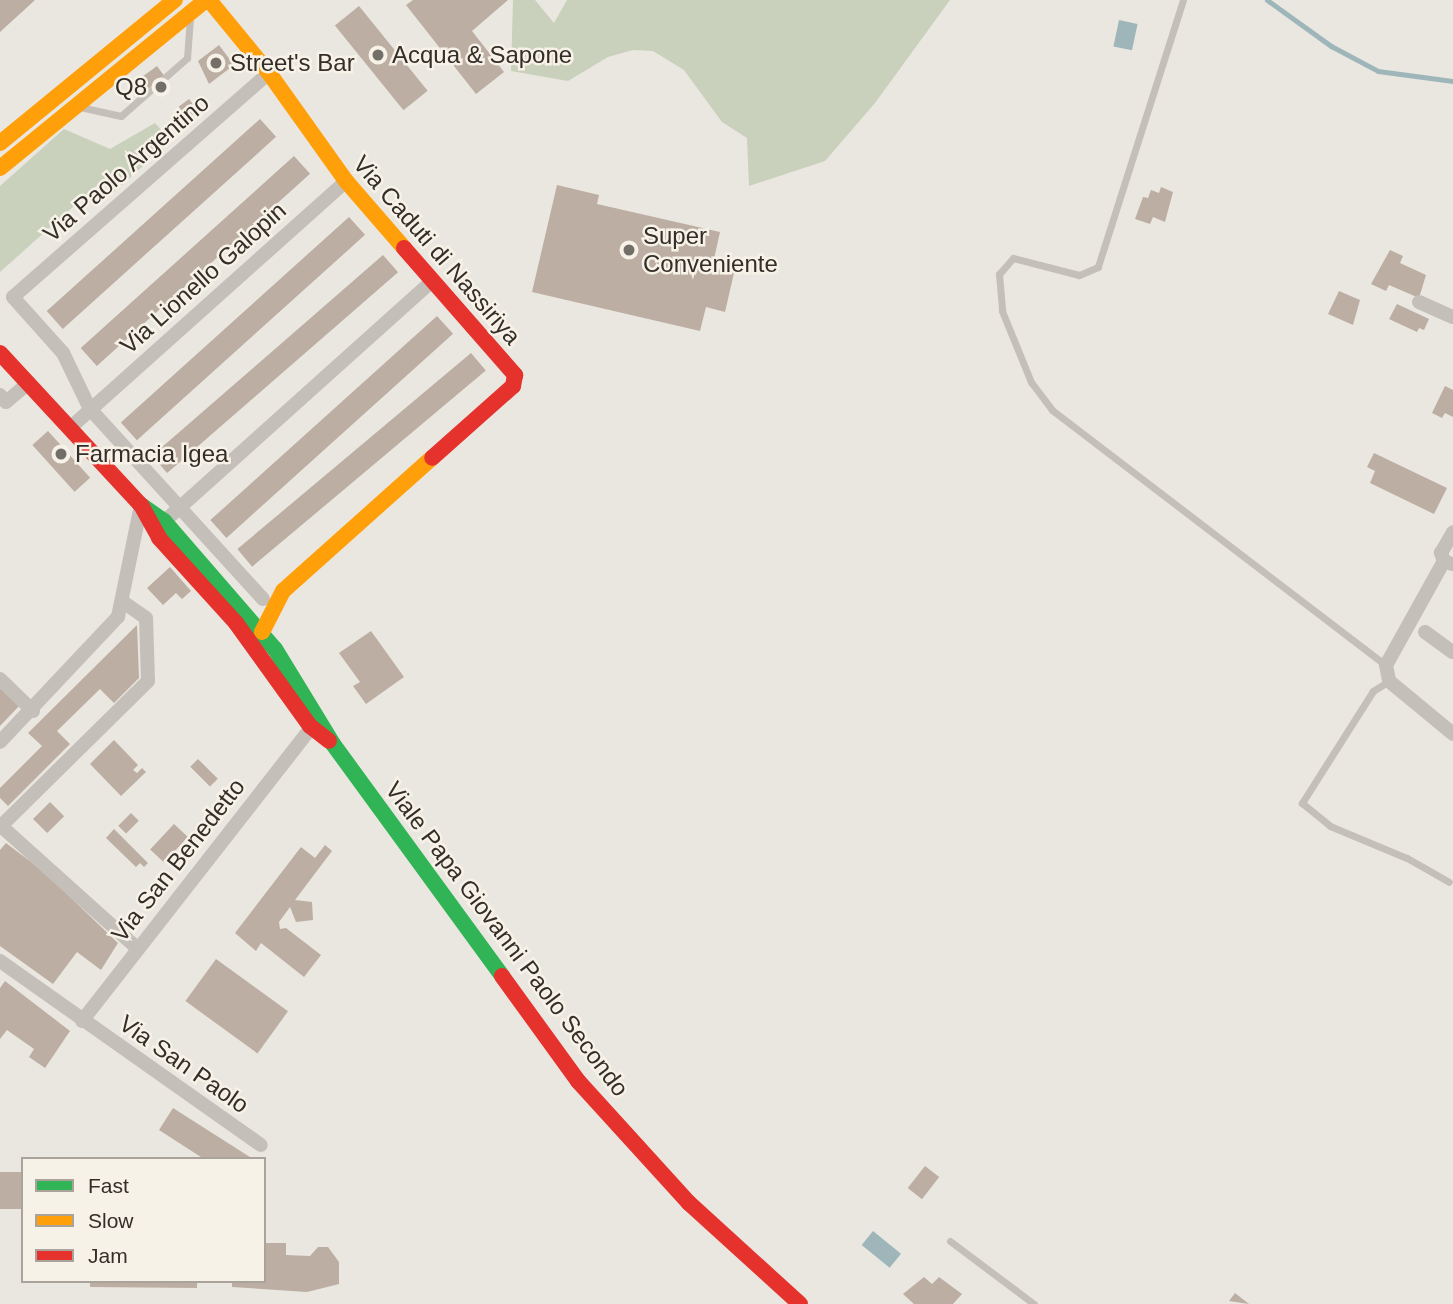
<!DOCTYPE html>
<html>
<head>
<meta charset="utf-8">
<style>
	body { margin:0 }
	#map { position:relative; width:1453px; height:1304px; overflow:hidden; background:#eae7e0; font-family:Arial,sans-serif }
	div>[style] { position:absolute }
	.green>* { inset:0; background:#c9d0bb }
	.water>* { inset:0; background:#9eb6ba; transform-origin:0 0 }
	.stream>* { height:5px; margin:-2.5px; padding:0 2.5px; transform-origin:2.5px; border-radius:2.5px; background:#9eb6ba }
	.building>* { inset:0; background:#bcaea3; transform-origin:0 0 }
	.lane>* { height:7px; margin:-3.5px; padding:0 3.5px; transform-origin:3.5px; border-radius:3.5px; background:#c4bfb9 }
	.street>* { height:14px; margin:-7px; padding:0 7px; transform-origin:7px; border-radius:7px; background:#c4bfb9 }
	.fast>* { height:16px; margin:-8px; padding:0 8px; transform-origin:8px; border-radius:8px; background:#30b455 }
	.slow>* { height:16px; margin:-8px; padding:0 8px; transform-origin:8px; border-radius:8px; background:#ff9f0a }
	.jam>* { height:16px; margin:-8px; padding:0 8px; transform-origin:8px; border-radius:8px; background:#e5322d }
	.dots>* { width:19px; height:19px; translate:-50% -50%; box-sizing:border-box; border:4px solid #f7f2e7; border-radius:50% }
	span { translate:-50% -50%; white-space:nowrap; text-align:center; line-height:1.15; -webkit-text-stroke:5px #f7f2e7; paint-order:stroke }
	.poi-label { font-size:24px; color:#342d28 }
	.left { translate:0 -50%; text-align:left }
	.right { translate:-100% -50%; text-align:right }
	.street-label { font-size:24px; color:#342d28 }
	.legend { position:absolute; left:21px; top:1157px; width:245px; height:126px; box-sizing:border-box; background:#f7f2e7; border:2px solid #a9a39b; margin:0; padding:9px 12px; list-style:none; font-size:21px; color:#342d28 }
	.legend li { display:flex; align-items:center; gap:14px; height:35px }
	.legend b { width:35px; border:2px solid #a9a39b }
</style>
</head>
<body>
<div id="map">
	<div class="green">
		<i style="clip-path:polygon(513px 0,535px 0,554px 23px,567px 0,950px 0,875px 103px,825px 161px,749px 186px,747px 138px,722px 122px,684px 70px,653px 51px,633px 50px,608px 57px,568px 81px,511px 71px)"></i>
		<i style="clip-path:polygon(155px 123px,171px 141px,113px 193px,102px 181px,0 272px,0 186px,64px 129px,110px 149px)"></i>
	</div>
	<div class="water">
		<i style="left:1119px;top:20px;width:19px;height:27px;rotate:12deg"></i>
		<i style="left:873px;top:1231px;width:36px;height:18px;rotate:39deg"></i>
	</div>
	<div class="stream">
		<i style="left:1267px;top:0;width:79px;rotate:35.7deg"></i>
		<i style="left:1331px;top:46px;width:53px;rotate:28deg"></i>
		<i style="left:1378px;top:71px;width:76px;rotate:7.6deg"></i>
	</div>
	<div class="building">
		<i style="clip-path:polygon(0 0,35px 0,0 32px)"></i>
		<i style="clip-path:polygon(413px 0,508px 0,472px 31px,504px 72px,476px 94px,406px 5px)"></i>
		<i style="left:359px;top:6px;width:109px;height:31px;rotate:51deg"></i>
		<i style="clip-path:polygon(219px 45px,234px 65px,209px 84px,198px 61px)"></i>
		<i style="left:157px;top:66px;width:17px;height:20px;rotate:54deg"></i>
		<i style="left:189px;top:99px;width:15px;height:13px;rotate:53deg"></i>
		<i style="left:260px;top:119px;width:24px;height:287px;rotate:48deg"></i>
		<i style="left:294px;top:156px;width:24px;height:287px;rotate:48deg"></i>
		<i style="clip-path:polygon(557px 185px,599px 195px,597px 204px,720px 232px,712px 268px,734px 273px,725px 312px,706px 307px,700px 331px,532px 292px)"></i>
		<i style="clip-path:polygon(1161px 187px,1173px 192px,1165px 222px,1153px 217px,1150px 224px,1135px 219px,1143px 197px,1148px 198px,1151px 190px,1159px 193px)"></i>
		<i style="left:349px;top:217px;width:24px;height:307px;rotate:48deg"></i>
		<i style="clip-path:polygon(1390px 250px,1403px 256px,1400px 263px,1426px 275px,1419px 298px,1389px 285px,1386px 291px,1371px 284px)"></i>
		<i style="left:383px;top:255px;width:23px;height:306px;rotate:49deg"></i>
		<i style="clip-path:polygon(1339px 291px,1360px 300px,1353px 325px,1328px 314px)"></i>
		<i style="clip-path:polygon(1397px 304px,1429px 319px,1424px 330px,1419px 328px,1417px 332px,1389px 319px)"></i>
		<i style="left:437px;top:316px;width:24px;height:305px;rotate:48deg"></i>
		<i style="left:471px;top:353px;width:23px;height:305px;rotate:50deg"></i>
		<i style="clip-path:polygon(1445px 386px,1453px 390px,1453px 417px,1445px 413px,1442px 418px,1432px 413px)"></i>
		<i style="left:48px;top:431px;width:63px;height:21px;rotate:48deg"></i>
		<i style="clip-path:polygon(1374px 453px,1447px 488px,1434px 514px,1370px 483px,1375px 471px,1367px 467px)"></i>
		<i style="clip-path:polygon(170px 567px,191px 591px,182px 599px,176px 593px,163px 605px,147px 588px)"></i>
		<i style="clip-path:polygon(137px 625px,139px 678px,114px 703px,100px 689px,57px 731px,70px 744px,8px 806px,0 798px,0 788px,42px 746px,28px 733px)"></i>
		<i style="clip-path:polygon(371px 631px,404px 677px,366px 704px,353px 686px,360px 682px,339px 653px)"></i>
		<i style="clip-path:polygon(0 685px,20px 705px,0 726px)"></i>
		<i style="clip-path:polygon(114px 740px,138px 765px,133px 770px,137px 773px,142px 768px,146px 772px,121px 796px,90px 764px)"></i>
		<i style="left:198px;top:759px;width:28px;height:11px;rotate:45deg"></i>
		<i style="left:50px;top:802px;width:20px;height:24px;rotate:45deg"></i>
		<i style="left:131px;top:813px;width:11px;height:18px;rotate:45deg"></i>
		<i style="left:174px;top:824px;width:19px;height:35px;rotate:43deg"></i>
		<i style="clip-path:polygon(114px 829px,148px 863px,144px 867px,140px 863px,136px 867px,106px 838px)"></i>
		<i style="clip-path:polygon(6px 843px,44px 872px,118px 943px,101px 970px,77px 952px,53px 984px,0 946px,0 850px)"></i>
		<i style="clip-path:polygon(325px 845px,332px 851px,295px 900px,312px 902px,313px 920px,296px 922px,290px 907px,279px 922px,280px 929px,286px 928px,321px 955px,304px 977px,261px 943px,256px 951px,235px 933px,301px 847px,315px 858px)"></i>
		<i style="left:216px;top:959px;width:89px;height:52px;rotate:36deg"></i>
		<i style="clip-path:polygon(5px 981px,70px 1031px,45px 1068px,29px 1057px,34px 1049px,7px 1030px,0 1039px,0 988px)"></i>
		<i style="clip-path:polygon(173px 1108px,253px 1159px,204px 1159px,159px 1130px)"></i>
		<i style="left:925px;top:1166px;width:18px;height:28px;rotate:38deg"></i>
		<i style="left:0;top:1172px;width:23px;height:37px"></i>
		<i style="clip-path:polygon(264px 1243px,286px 1243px,286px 1255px,310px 1256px,318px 1247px,328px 1247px,339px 1262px,339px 1284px,307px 1292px,232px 1287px,232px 1281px,264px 1281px)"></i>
		<i style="clip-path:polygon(924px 1277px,932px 1284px,939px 1277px,962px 1294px,953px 1304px,914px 1304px,903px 1294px)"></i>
		<i style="clip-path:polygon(90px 1281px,197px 1281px,197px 1288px,90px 1287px)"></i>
		<i style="clip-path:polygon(1235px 1293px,1249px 1304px,1229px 1301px)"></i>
	</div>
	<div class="lane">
		<i style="left:1183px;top:0;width:280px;rotate:107.7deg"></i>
		<i style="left:1098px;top:267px;width:21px;rotate:157deg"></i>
		<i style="left:1079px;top:275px;width:68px;rotate:-165.6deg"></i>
		<i style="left:1013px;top:258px;width:21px;rotate:131deg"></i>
		<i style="left:999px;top:274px;width:37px;rotate:85deg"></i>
		<i style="left:1002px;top:311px;width:77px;rotate:67.8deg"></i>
		<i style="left:1031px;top:382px;width:35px;rotate:53deg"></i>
		<i style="left:1052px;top:410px;width:420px;rotate:37.4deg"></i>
		<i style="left:80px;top:107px;width:42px;rotate:12.4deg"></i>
		<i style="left:121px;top:116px;width:88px;rotate:-41.3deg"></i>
		<i style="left:187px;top:58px;width:40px;rotate:-85.7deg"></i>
		<i style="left:1389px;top:681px;width:19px;rotate:148deg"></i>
		<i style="left:1373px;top:691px;width:133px;rotate:122.4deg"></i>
		<i style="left:1302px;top:803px;width:36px;rotate:39deg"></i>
		<i style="left:1330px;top:826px;width:83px;rotate:22.6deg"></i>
		<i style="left:1407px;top:858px;width:48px;rotate:29.7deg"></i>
		<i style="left:950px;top:1241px;width:105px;rotate:36.9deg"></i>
	</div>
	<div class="street">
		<i style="left:1419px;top:302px;width:37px;rotate:24deg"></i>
		<i style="left:0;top:395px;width:9px;rotate:49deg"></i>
		<i style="left:6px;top:402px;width:30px;rotate:-40deg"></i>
		<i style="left:70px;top:428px;width:370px;rotate:-41.8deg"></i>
		<i style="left:158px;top:527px;width:367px;rotate:-41.9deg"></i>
		<i style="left:1444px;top:561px;width:119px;rotate:119.1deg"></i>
		<i style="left:1386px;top:665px;width:16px;rotate:79deg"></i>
		<i style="left:1389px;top:681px;width:83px;rotate:39.6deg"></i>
		<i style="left:1452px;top:564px;width:9px;rotate:-159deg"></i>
		<i style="left:1444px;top:561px;width:9px;rotate:-111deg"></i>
		<i style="left:1441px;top:553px;width:24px;rotate:-60deg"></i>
		<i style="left:263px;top:599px;width:257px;rotate:-132.3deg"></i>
		<i style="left:90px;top:409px;width:62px;rotate:-115.7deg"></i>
		<i style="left:63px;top:353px;width:75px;rotate:-131.8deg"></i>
		<i style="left:13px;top:297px;width:340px;rotate:-41.2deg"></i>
		<i style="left:1425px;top:632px;width:34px;rotate:36deg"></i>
		<i style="left:0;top:679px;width:46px;rotate:44.1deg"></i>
		<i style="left:0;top:742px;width:172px;rotate:-46.7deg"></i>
		<i style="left:118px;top:617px;width:114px;rotate:-78.4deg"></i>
		<i style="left:1px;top:826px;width:184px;rotate:41.9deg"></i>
		<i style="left:0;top:827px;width:208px;rotate:-44.6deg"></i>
		<i style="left:148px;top:681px;width:63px;rotate:-91.8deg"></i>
		<i style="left:146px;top:618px;width:29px;rotate:-145deg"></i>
		<i style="left:0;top:961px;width:319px;rotate:35.2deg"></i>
		<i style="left:82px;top:1021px;width:380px;rotate:-52deg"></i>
	</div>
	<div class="fast">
		<i style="left:141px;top:505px;width:28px;rotate:35deg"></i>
		<i style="left:164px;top:521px;width:169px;rotate:49.1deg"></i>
		<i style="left:275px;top:649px;width:111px;rotate:58.6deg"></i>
		<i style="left:333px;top:744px;width:287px;rotate:53.9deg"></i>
	</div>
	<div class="slow">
		<i style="left:209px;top:0;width:94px;rotate:50.6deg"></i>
		<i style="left:269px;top:73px;width:133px;rotate:54.5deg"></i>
		<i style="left:346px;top:181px;width:89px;rotate:49.1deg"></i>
		<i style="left:0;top:143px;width:226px;rotate:-39.3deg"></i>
		<i style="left:0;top:168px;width:266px;rotate:-39.2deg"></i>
		<i style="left:262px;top:632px;width:46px;rotate:-62.9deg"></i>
		<i style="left:283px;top:591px;width:200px;rotate:-41.8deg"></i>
	</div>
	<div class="jam">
		<i style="left:404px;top:248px;width:169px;rotate:48.8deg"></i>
		<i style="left:515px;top:375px;width:11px;rotate:100deg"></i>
		<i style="left:513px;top:386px;width:108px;rotate:138.4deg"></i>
		<i style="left:0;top:353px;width:207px;rotate:47.2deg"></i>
		<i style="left:141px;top:505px;width:38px;rotate:61deg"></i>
		<i style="left:159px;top:538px;width:115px;rotate:47.8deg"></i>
		<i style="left:236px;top:623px;width:127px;rotate:54.3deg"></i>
		<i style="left:310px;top:726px;width:24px;rotate:38deg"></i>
		<i style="left:502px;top:976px;width:130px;rotate:54.1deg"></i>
		<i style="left:578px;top:1081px;width:165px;rotate:47.7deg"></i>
		<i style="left:689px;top:1203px;width:150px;rotate:42.3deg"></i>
	</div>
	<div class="dots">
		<i style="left:378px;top:55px;background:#746e68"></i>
		<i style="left:216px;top:63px;background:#746e68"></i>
		<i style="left:161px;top:87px;background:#746e68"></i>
		<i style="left:629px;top:250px;background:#746e68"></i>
		<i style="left:61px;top:454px;background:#746e68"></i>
	</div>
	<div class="poi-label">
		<span class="left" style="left:392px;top:55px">Acqua &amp; Sapone</span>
		<span class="left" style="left:230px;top:63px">Street's Bar</span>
		<span class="right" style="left:147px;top:87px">Q8</span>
		<span class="left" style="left:643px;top:250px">Super<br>Conveniente</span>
		<span class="left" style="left:75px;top:454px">Farmacia Igea</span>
	</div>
	<div class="street-label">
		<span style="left:126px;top:168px;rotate:-41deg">Via Paolo Argentino</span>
		<span style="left:437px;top:250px;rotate:49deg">Via Caduti di Nassiriya</span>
		<span style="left:203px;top:278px;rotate:-42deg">Via Lionello Galopin</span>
		<span style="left:178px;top:860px;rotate:-52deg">Via San Benedetto</span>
		<span style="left:507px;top:939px;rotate:53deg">Viale Papa Giovanni Paolo Secondo</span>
		<span style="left:184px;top:1064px;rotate:35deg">Via San Paolo</span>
	</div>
	<ul class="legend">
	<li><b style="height:9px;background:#30b455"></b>Fast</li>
	<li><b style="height:9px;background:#ff9f0a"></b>Slow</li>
	<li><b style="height:9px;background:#e5322d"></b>Jam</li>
	</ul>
</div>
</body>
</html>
